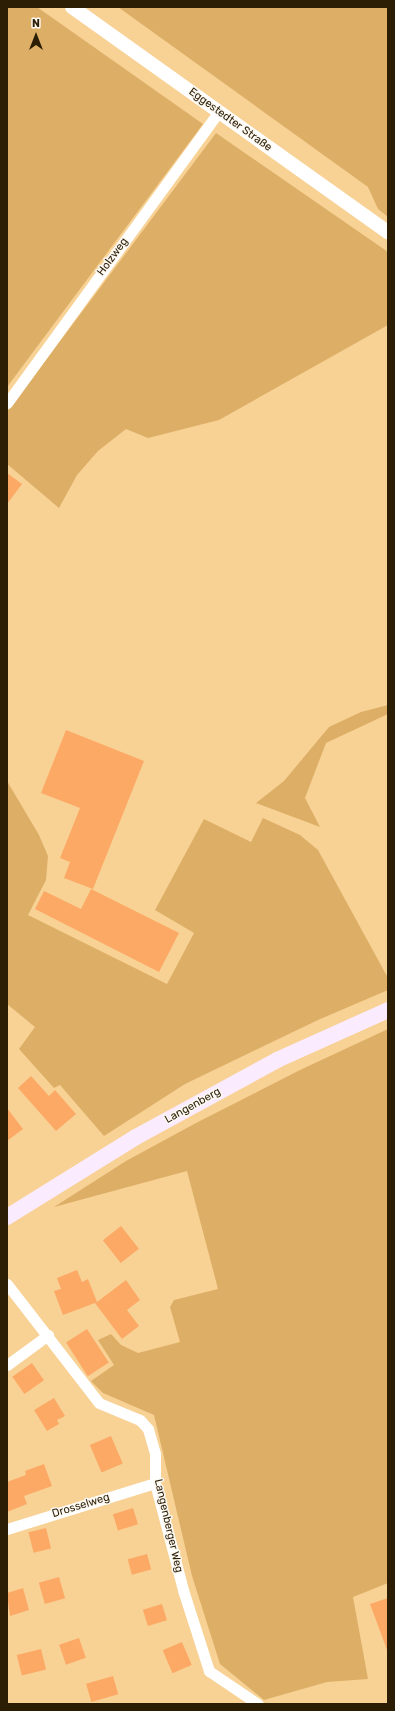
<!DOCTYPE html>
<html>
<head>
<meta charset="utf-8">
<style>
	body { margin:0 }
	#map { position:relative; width:395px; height:1711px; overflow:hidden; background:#f8d195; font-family:Rubik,sans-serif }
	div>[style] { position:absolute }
	.green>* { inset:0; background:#ddaf66 }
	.building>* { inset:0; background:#fca966; transform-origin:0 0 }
	.minor>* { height:11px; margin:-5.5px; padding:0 5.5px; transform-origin:5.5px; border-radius:5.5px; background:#fff }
	.tertiary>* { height:14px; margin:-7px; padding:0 7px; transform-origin:7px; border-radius:7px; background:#fff }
	.secondary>* { height:16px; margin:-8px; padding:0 8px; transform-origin:8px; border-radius:8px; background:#faecfe }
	span { translate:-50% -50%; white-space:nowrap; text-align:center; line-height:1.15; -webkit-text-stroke:3px #fcf8f2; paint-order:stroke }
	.street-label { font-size:11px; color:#2c1e05 }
	.frame { position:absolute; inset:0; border:8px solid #2c1e05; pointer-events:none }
	.north { position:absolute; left:16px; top:16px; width:40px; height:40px; -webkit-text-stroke:3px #fcf8f2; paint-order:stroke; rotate:0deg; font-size:11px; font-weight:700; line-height:16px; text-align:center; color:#2c1e05 }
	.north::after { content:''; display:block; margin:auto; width:14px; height:18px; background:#2c1e05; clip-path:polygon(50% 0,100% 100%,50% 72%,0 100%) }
</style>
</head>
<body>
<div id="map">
	<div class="green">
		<i style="clip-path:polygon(7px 7px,37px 7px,203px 124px,7px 387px)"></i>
		<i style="clip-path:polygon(118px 7px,388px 7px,388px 217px,378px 209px,368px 187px)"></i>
		<i style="clip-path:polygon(216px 133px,388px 252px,388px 325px,219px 420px,148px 438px,126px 429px,98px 451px,77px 475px,59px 508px,7px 464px,7px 412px)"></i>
		<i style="clip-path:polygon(388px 705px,388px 714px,326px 743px,305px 798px,320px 827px,256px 803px,284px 781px,329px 727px,361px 712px)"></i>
		<i style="clip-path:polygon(7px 781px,39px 835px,48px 856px,46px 880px,28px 915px,167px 984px,194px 933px,155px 910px,204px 819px,251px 842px,263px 818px,300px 835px,318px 850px,388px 978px,388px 990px,318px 1020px,185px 1084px,104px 1136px,60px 1085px,54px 1088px,19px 1049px,35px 1027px,7px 1004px)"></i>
		<i style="clip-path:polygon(388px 1029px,388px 1583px,353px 1597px,368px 1679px,327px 1682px,264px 1700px,220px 1664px,192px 1576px,154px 1415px,103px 1393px,91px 1381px,114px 1365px,98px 1340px,111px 1334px,121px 1345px,138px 1353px,180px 1342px,170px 1307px,174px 1300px,218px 1289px,187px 1171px,54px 1207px,126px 1161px,196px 1123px,300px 1070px)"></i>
	</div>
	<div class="building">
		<i style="clip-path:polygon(7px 473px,22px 484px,7px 504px)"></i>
		<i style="clip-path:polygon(66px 730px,144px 761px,93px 889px,64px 878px,70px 862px,60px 858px,80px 808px,41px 793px)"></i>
		<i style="clip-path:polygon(91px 889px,179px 933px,159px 972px,35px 909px,44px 891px,81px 909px)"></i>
		<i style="clip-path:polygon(31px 1076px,49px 1096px,55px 1090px,76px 1114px,56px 1131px,18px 1088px)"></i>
		<i style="clip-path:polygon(7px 1108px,23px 1129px,7px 1141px)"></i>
		<i style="left:121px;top:1226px;width:29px;height:23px;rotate:52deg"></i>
		<i style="clip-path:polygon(77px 1270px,82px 1282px,88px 1279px,97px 1302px,126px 1280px,140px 1300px,127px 1310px,139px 1326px,122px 1339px,95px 1303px,63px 1315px,54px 1291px,61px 1289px,57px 1278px)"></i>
		<i style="left:87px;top:1329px;width:40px;height:25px;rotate:57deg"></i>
		<i style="left:32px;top:1363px;width:21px;height:24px;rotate:55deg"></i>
		<i style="clip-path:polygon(54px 1398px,65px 1416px,57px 1420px,59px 1424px,47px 1431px,34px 1410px)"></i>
		<i style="left:111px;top:1436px;width:30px;height:23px;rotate:67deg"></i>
		<i style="clip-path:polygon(44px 1464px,52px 1486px,24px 1496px,27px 1504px,7px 1512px,7px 1482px,26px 1475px,25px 1471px)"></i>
		<i style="left:133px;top:1508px;width:17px;height:21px;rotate:73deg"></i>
		<i style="left:46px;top:1528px;width:21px;height:18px;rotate:76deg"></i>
		<i style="left:147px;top:1554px;width:16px;height:20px;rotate:75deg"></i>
		<i style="left:59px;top:1577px;width:22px;height:21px;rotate:74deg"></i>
		<i style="clip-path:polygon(23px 1588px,29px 1610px,10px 1616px,7px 1593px)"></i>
		<i style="clip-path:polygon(388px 1598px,388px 1650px,387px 1650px,370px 1604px)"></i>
		<i style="left:162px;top:1604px;width:17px;height:20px;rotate:73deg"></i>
		<i style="left:79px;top:1638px;width:21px;height:21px;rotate:71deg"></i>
		<i style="left:182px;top:1642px;width:25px;height:21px;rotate:67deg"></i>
		<i style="left:41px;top:1649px;width:21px;height:25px;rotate:76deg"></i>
		<i style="left:113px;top:1676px;width:19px;height:28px;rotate:74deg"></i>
	</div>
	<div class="minor">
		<i style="left:7px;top:403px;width:361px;rotate:-54deg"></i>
		<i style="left:7px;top:1284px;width:150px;rotate:52.3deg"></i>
		<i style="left:99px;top:1403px;width:44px;rotate:22.5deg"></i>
		<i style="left:140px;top:1420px;width:12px;rotate:48deg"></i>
		<i style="left:148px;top:1429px;width:26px;rotate:74deg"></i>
		<i style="left:155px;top:1454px;width:29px;rotate:90deg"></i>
		<i style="left:155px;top:1483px;width:111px;rotate:75.3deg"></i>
		<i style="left:183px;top:1590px;width:85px;rotate:72.2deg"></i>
		<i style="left:209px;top:1671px;width:59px;rotate:34deg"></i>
		<i style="left:7px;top:1365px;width:51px;rotate:-36.2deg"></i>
		<i style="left:7px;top:1529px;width:155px;rotate:-17.3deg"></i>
	</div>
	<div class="tertiary">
		<i style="left:72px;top:7px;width:388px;rotate:35.5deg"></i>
	</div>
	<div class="secondary">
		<i style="left:7px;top:1217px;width:152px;rotate:-31.8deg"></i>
		<i style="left:136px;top:1137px;width:161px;rotate:-28.6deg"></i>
		<i style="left:277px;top:1060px;width:122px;rotate:-24.2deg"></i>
	</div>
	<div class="street-label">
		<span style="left:230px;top:120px;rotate:36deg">Eggestedter Straße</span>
		<span style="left:113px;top:257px;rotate:-54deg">Holzweg</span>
		<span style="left:193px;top:1106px;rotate:-29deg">Langenberg</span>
		<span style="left:81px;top:1506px;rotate:-17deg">Drosselweg</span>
		<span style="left:168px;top:1526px;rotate:77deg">Langenberger Weg</span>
	</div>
	<div class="frame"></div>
	<div class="north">N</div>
</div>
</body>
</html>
